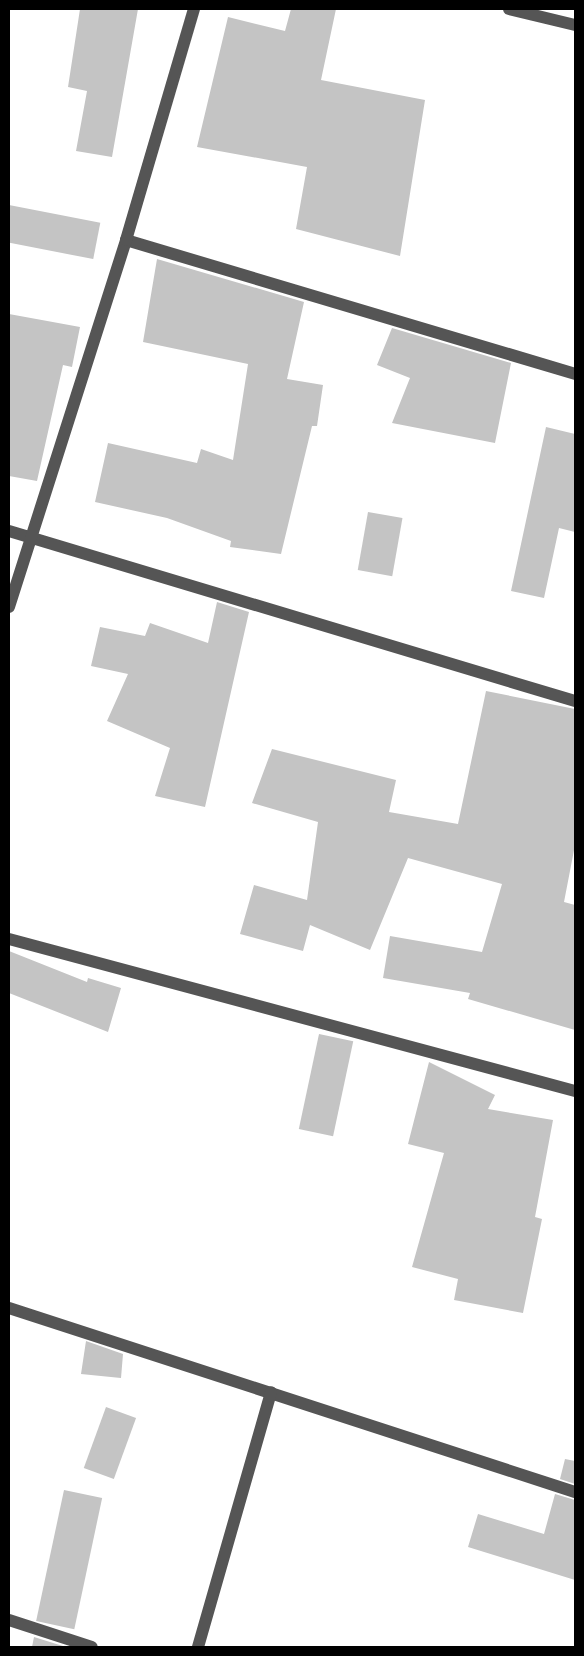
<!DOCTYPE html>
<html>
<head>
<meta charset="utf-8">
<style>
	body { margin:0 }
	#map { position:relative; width:584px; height:1656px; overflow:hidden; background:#fff; font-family:"Work Sans",sans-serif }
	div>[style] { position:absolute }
	.building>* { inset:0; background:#c4c4c4; transform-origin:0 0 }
	.minor>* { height:12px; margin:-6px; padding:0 6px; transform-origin:6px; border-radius:6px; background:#555 }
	span { translate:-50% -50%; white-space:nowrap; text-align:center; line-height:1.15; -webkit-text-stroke:4px #fff; paint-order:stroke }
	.frame { position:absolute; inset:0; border:10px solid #000; pointer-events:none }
</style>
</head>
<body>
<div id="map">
	<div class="building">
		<i style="clip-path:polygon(80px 9px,138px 9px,112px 157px,76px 151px,87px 91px,68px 87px)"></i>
		<i style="clip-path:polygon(291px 9px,336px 9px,321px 80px,425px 100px,400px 256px,296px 229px,307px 167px,197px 147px,228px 17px,285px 31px)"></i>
		<i style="left:9px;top:205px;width:93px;height:37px;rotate:11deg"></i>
		<i style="clip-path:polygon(157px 259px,304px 302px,287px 379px,323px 385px,317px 426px,312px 426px,281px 554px,230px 547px,231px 541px,167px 518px,95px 502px,108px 443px,197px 463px,201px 449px,233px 460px,248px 364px,143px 342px)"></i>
		<i style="clip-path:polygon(9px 314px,80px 327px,72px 367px,63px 365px,37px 481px,9px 476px)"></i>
		<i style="clip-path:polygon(392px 328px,511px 363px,495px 443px,392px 423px,410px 378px,377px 365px)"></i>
		<i style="clip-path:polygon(546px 427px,575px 434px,575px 532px,559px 528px,544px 598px,511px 591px)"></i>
		<i style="left:368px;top:512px;width:35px;height:59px;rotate:10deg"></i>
		<i style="clip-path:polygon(217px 602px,249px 612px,205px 807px,155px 796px,170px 748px,107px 721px,128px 674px,91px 666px,100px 627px,145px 636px,150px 623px,208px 643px)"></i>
		<i style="clip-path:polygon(486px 691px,575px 709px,575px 845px,564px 902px,575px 905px,575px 1030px,468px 999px,470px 993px,383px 978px,390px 936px,482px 952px,502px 884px,408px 858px,370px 950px,310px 925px,303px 951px,240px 934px,254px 885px,307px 900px,318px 822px,252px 803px,272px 749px,396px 780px,389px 812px,458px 824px)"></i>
		<i style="clip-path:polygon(9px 951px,87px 982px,88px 978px,121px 988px,108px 1032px,9px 993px)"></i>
		<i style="left:319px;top:1034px;width:35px;height:97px;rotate:12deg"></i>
		<i style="clip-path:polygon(429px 1062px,495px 1095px,488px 1109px,553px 1120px,535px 1217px,542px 1219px,523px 1313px,454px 1300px,458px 1279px,412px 1267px,444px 1153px,408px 1144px)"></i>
		<i style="clip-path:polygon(86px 1341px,123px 1354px,121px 1378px,81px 1374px)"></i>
		<i style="left:106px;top:1407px;width:32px;height:65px;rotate:20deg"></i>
		<i style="clip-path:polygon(565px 1459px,575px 1461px,575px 1484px,560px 1479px)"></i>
		<i style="left:64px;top:1490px;width:39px;height:134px;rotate:12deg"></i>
		<i style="clip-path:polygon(555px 1494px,575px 1500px,575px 1580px,468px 1547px,478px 1514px,544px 1534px)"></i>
		<i style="clip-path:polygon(34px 1637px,66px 1647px,32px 1647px)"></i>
	</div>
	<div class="minor">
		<i style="left:509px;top:9px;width:68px;rotate:13.6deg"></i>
		<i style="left:126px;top:240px;width:469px;rotate:16.6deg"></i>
		<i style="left:9px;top:531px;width:591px;rotate:16.72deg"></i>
		<i style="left:9px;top:607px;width:385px;rotate:-72.3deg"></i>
		<i style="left:126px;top:240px;width:241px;rotate:-73.6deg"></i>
		<i style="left:9px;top:939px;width:586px;rotate:15.03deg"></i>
		<i style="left:9px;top:1308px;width:595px;rotate:18.01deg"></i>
		<i style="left:9px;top:1620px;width:87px;rotate:18deg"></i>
		<i style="left:198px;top:1647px;width:265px;rotate:-74deg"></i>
	</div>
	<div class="frame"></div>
</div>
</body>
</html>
